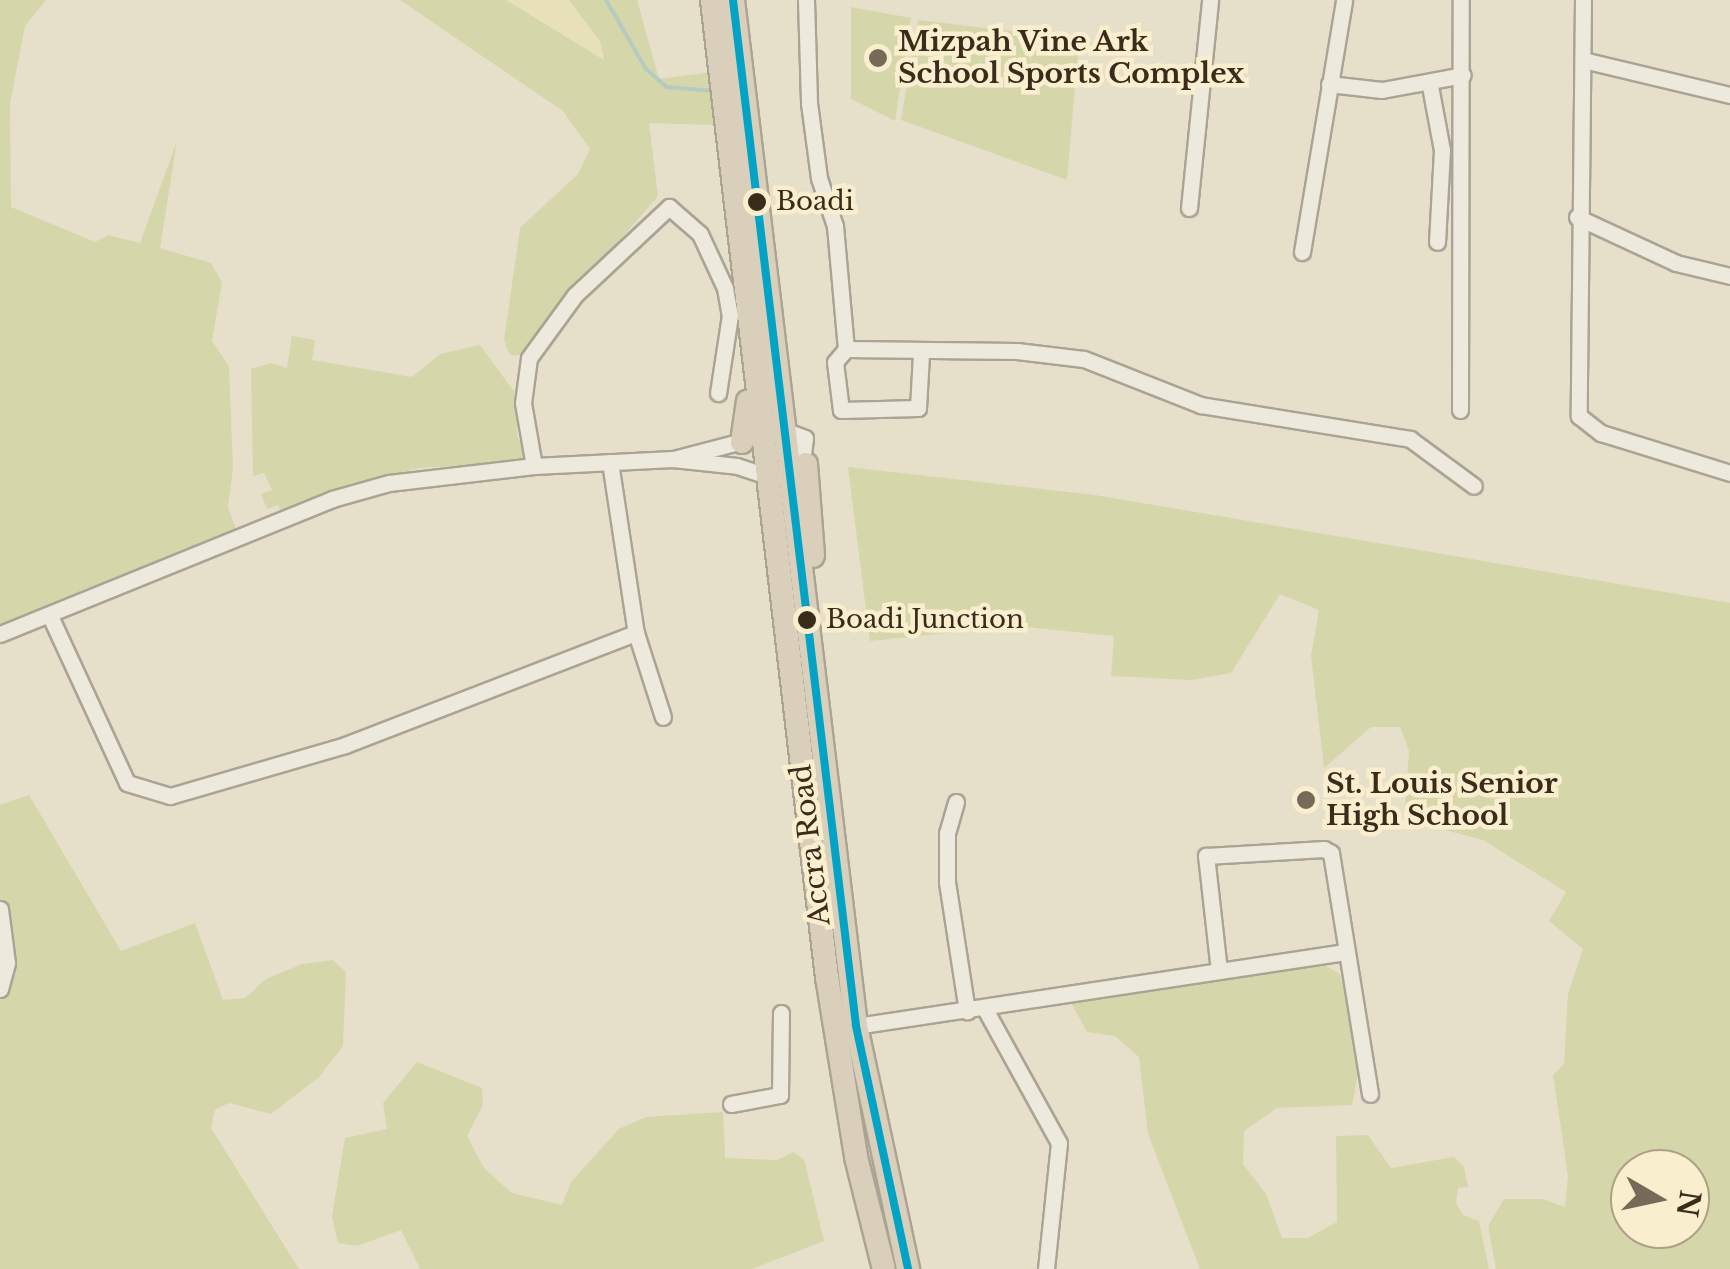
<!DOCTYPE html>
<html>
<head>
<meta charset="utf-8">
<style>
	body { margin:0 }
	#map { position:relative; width:1730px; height:1269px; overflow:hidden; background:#e6dfca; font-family:"Libre Baskerville",serif }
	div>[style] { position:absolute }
	.farmland>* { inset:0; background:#e8e0b9 }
	.green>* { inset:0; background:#d5d7ab }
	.stream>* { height:4px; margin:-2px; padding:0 2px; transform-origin:2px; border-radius:2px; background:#b6cbc0 }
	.roads { filter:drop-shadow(2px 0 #aba394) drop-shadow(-2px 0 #aba394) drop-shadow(0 2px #aba394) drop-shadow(0 -2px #aba394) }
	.minor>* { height:15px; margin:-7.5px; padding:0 7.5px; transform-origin:7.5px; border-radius:7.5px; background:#ede9dd }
	.highway>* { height:22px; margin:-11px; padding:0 11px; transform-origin:11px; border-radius:11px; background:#d9cfbb }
	.bus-1>* { height:8px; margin:-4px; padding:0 4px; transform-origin:4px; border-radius:4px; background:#03a3c5 }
	.dots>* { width:28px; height:28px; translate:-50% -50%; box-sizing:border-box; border:5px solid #f9eece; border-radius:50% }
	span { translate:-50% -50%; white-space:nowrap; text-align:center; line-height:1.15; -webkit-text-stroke:9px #f9eece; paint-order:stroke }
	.bus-label { font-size:26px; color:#3a2c1b }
	.left { translate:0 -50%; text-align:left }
	.poi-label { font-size:28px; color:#3a2c1b; font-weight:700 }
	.street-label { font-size:28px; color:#3a2c1b }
	.north { position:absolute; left:1610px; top:1149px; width:100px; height:100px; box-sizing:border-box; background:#f9eece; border:2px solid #ada086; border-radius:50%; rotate:99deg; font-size:28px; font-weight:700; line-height:40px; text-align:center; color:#3a2c1b }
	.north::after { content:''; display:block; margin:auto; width:35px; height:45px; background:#766b58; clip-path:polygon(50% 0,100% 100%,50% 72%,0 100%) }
</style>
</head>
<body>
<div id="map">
	<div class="farmland">
		<i style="clip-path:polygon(506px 0,569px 0,600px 41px,605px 61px)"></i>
	</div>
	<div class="green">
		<i style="clip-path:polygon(0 0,46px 0,25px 26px,10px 104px,11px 207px,95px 242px,108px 235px,140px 243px,177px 141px,160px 248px,211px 263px,222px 282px,212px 341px,229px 366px,233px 469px,228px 507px,237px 533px,0 624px)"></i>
		<i style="clip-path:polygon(400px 0,506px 0,604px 60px,600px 41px,569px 0,637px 0,659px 79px,712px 72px,715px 125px,649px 123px,658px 196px,521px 355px,510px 355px,504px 340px,520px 228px,578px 174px,590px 149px,563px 111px)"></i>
		<i style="clip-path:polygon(851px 7px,911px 18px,895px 121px,851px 99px)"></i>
		<i style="clip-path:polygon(918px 20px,1079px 39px,1067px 180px,901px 120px)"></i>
		<i style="clip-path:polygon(292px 336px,315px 340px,312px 360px,412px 377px,440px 354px,480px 345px,515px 393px,518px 439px,528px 449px,528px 461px,419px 468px,350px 485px,281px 513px,278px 505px,267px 509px,261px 494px,272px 490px,264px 473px,253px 476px,251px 369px,271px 363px,287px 368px)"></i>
		<i style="clip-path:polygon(evenodd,848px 467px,1095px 495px,1730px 603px,1730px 1269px,1496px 1269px,1488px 1226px,1504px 1199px,1542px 1199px,1565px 1207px,1568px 1176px,1553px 1075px,1564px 1064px,1568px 994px,1583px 949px,1549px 921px,1566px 892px,1483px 840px,1422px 824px,1405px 807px,1409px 751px,1400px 727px,1371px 727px,1324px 768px,1311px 656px,1319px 610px,1280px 594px,1231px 673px,1191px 680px,1111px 676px,1114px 636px,1017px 626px,870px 641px,848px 467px,1630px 1169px,1690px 1169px,1690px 1229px,1630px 1229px,1630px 1169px)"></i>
		<i style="clip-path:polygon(29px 795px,121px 951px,195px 923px,223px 1000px,245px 998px,266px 979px,302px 964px,333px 960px,346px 972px,343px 1046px,319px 1077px,271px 1114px,229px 1103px,215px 1110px,211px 1128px,299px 1269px,0 1269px,0 805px)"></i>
		<i style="clip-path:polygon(1319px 962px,1340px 974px,1360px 1062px,1352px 1105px,1277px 1108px,1244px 1131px,1243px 1164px,1266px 1194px,1282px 1238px,1308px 1238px,1337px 1222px,1336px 1136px,1368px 1135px,1391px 1168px,1454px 1157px,1464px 1167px,1468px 1187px,1458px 1188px,1456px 1203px,1463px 1215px,1479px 1221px,1489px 1269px,1200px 1269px,1148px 1134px,1139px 1057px,1115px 1036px,1087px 1032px,1070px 1001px)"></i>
		<i style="clip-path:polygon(417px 1062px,482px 1088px,483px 1105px,467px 1136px,484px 1168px,512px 1193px,562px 1205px,571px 1182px,619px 1129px,646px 1117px,723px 1112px,725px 1158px,777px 1160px,793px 1152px,804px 1159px,824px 1241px,752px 1269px,420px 1269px,401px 1230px,357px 1246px,338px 1243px,332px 1216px,345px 1138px,387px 1129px,383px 1103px)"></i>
	</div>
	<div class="stream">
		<i style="left:606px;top:0;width:80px;rotate:59.9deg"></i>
		<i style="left:646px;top:69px;width:28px;rotate:41deg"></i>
		<i style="left:667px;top:87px;width:48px;rotate:4.8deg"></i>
	</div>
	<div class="roads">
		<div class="minor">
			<i style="left:806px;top:0;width:103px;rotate:88.3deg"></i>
			<i style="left:809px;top:103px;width:76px;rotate:82.4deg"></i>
			<i style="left:819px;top:178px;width:51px;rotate:71.6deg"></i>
			<i style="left:835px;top:226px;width:123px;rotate:84.9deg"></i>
			<i style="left:1583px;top:0;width:416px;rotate:90.6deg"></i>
			<i style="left:1579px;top:416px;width:28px;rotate:38deg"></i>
			<i style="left:1601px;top:433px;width:135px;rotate:17.2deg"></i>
			<i style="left:1583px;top:60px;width:151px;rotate:13.4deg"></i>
			<i style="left:1329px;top:84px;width:53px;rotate:6.5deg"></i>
			<i style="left:1382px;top:90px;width:82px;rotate:-10.5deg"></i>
			<i style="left:1430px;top:86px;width:65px;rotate:79.4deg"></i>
			<i style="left:1442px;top:150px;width:92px;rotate:93.1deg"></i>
			<i style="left:1189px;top:208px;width:209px;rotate:-84.2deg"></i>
			<i style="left:1577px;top:217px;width:109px;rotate:24.9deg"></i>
			<i style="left:1676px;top:263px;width:56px;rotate:13.5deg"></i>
			<i style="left:1302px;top:252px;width:255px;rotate:-80.5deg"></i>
			<i style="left:846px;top:349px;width:171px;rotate:0.7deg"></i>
			<i style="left:1017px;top:351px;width:67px;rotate:6.8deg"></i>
			<i style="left:1084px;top:359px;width:126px;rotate:21.5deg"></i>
			<i style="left:1201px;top:405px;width:212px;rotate:9.2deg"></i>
			<i style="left:1410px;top:439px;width:79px;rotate:36.3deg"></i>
			<i style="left:846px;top:349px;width:17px;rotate:130deg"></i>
			<i style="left:835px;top:362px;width:48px;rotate:82.9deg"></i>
			<i style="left:841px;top:410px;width:77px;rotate:-1.5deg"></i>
			<i style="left:918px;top:408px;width:54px;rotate:-86.8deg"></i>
			<i style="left:1460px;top:410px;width:410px;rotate:-89.9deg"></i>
			<i style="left:776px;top:427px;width:31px;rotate:21deg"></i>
			<i style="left:805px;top:438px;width:33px;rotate:97deg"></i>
			<i style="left:673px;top:459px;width:75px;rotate:-14.6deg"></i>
			<i style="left:610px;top:462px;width:173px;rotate:81.4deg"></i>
			<i style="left:636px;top:633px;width:88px;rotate:72.2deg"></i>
			<i style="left:534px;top:466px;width:64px;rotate:-99.9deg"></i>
			<i style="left:523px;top:403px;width:45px;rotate:-82.4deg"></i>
			<i style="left:529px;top:358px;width:78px;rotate:-53.9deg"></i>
			<i style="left:575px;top:295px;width:129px;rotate:-43.1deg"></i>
			<i style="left:669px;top:207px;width:41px;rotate:41.1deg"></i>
			<i style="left:700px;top:234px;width:60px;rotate:65.2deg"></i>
			<i style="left:725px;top:288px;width:27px;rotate:80deg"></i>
			<i style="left:730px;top:315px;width:79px;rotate:98.7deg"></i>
			<i style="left:50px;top:616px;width:184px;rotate:65.2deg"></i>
			<i style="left:127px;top:783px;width:45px;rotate:16.8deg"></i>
			<i style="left:170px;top:796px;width:182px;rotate:-16.2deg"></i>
			<i style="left:345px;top:745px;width:312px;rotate:-21.1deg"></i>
			<i style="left:0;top:634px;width:358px;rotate:-22.1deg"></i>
			<i style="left:332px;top:499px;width:59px;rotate:-15.7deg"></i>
			<i style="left:389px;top:483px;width:146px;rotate:-6.7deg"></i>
			<i style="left:534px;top:466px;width:139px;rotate:-2.9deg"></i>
			<i style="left:673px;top:459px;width:64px;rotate:6.2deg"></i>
			<i style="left:737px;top:466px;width:41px;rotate:18.4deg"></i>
			<i style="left:956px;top:802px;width:32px;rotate:106deg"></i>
			<i style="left:947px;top:833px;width:49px;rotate:90deg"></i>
			<i style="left:947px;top:882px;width:131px;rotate:81.2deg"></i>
			<i style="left:0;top:909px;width:54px;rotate:82.6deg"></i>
			<i style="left:7px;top:963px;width:27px;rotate:105deg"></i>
			<i style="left:1219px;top:971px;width:116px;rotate:-96.4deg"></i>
			<i style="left:1206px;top:856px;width:118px;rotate:-3.4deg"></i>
			<i style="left:1324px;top:849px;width:8px;rotate:30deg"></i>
			<i style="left:1331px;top:853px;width:244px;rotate:80.8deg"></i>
			<i style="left:985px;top:1009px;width:153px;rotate:61.1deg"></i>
			<i style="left:1059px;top:1143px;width:127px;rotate:95.9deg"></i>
			<i style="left:856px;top:1026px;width:494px;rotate:-8.6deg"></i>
			<i style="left:731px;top:1104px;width:50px;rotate:-10.4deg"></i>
			<i style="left:780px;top:1095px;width:82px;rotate:-89.3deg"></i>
		</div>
		<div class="highway">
			<i style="left:712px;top:0;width:984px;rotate:83.29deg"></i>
			<i style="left:827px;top:977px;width:182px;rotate:80.8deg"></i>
			<i style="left:856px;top:1157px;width:115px;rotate:76deg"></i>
			<i style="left:733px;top:0;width:1033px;rotate:83.16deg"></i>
			<i style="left:856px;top:1026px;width:249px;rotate:77.9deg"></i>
			<i style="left:742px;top:442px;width:41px;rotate:-81.7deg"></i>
			<i style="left:806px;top:464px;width:92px;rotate:85.6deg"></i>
		</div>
	</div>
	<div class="bus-1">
		<i style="left:733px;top:0;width:1033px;rotate:83.16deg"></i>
		<i style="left:856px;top:1026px;width:249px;rotate:77.9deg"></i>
	</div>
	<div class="dots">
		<i style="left:878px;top:58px;background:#766b58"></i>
		<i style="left:757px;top:202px;background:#3a2c1b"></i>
		<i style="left:807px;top:620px;background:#3a2c1b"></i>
		<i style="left:1306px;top:800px;background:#766b58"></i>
	</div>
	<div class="bus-label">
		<span class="left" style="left:776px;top:202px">Boadi</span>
		<span class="left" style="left:826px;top:620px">Boadi Junction</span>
	</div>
	<div class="poi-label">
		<span class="left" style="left:898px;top:58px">Mizpah Vine Ark<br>School Sports Complex</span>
		<span class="left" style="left:1326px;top:800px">St. Louis Senior<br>High School</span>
	</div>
	<div class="street-label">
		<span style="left:811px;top:845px;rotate:-97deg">Accra Road</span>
	</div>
	<div class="north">N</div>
</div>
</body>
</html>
